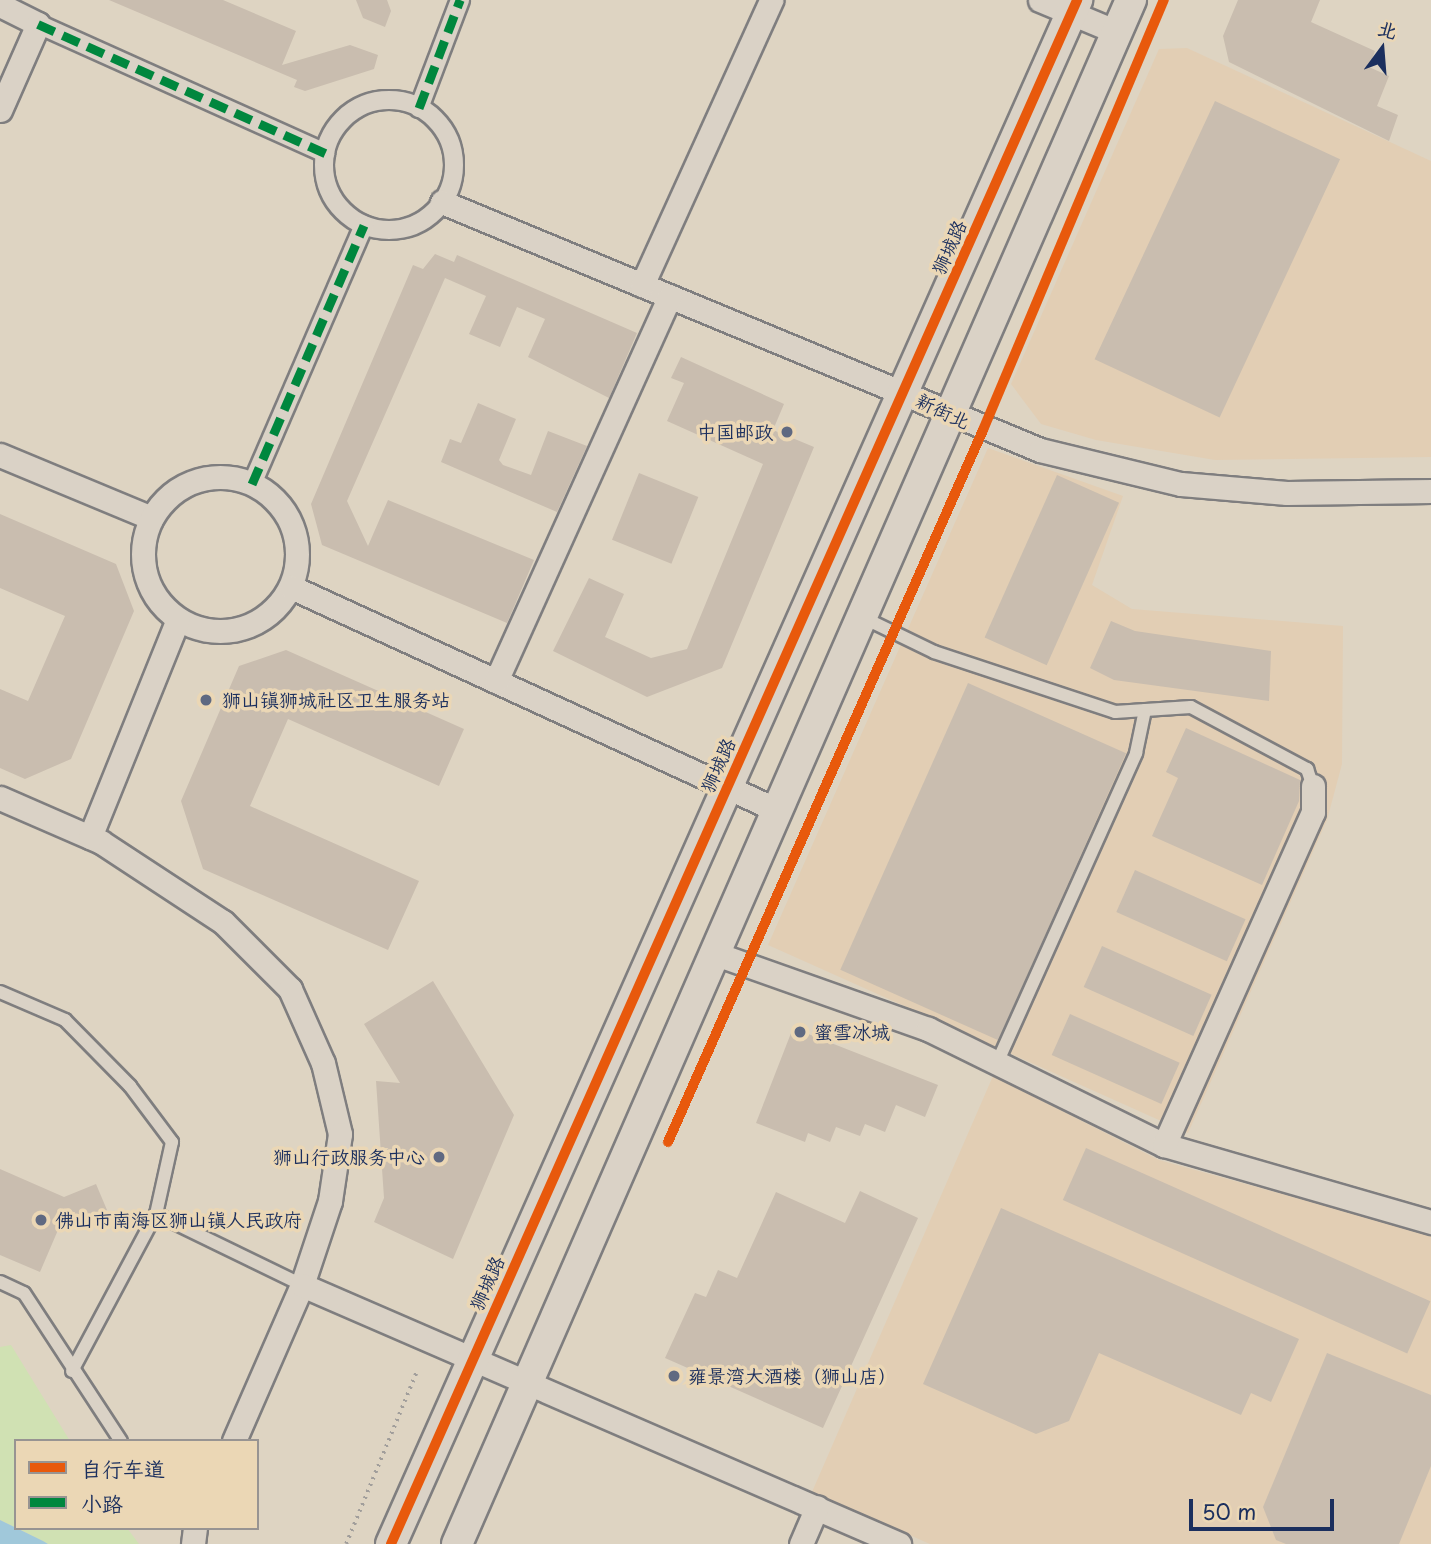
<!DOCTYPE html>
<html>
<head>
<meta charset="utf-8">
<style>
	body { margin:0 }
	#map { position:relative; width:1431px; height:1544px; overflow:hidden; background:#ded4c2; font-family:"Playpen Sans","LXGW WenKai TC",sans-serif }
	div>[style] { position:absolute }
	.built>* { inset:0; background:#e2ceb4 }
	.green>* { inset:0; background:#d0e1b3 }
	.water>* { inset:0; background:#a0c8da }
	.building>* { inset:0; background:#c9bdaf; transform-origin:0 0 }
	.path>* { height:3.5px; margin-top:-1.75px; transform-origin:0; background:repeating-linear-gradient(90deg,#a19e9b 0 2px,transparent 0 7px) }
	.roads { filter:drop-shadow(2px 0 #7f7e7f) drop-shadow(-2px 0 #7f7e7f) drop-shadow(0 2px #7f7e7f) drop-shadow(0 -2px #7f7e7f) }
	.service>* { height:12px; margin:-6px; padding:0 6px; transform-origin:6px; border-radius:6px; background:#dad2c6 }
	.pedestrian>* { height:18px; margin:-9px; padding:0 9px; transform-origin:9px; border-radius:9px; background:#dad2c6 }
	.pedestrian>.ring { margin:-9px; padding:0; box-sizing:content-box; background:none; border:18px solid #dad2c6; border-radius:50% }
	.minor>* { height:23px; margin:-11.5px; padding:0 11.5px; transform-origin:11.5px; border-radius:11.5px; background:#dad2c6 }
	.minor>.ring { margin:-11.5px; padding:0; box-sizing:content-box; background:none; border:23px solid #dad2c6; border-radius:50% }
	.tertiary>* { height:30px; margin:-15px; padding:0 15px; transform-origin:15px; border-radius:15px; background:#dad2c6 }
	.quiet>* { height:9px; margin-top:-4.5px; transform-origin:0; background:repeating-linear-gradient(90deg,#00873e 0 18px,transparent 0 27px) }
	.cycleway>* { height:10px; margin:-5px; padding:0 5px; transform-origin:5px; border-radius:5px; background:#e8590c }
	.dots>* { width:19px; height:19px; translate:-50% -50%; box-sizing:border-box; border:4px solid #ebd7b5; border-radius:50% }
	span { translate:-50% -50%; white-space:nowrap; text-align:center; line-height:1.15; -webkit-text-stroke:7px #ebd7b5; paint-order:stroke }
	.street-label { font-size:19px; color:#1b2f5e }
	.poi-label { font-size:19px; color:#1b2f5e }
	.right { translate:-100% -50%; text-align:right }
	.left { translate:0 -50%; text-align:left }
	.legend { position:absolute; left:14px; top:1439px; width:245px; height:91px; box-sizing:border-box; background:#ebd7b5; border:2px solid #989492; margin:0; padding:9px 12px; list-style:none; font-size:21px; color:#1b2f5e }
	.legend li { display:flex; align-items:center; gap:14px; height:35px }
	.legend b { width:35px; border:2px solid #989492 }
	.north { position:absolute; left:1347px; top:14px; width:70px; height:70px; -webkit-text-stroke:5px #ebd7b5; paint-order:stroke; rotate:16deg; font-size:19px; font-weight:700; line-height:28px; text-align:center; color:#1b2f5e }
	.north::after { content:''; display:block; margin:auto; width:24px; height:32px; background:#1b2f5e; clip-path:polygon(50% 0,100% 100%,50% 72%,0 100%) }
	.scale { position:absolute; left:1189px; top:1499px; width:145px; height:32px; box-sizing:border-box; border:4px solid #1b2f5e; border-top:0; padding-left:9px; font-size:21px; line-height:24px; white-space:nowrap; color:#1b2f5e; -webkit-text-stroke:5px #ebd7b5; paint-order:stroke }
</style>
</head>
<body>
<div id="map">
	<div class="built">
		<i style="clip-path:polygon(1187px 48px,1431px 161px,1431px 457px,1215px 460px,1096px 440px,1041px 424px,1011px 384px,1159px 49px)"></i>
		<i style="clip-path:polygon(988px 448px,1123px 496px,1092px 585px,1132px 609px,1343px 626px,1342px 764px,1327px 820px,1188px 1133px,768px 945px)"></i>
		<i style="clip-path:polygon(993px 1076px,1159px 1160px,1431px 1235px,1431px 1544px,930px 1544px,812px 1492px)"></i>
	</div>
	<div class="green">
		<i style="clip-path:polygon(11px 1345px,70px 1441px,16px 1441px,16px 1528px,0 1520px,0 1347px)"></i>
		<i style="clip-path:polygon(17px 1528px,127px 1528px,139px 1544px,48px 1544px)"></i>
	</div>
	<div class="water">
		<i style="clip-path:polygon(0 1520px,43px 1541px,48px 1544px,0 1544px)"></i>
	</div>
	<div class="building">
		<i style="clip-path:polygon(109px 0,223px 0,296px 31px,282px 65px,350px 45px,378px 55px,374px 69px,305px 91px,294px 87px,297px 80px)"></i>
		<i style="clip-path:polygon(356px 0,387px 0,391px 11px,385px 27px,363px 18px)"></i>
		<i style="clip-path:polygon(1238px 0,1320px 0,1311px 22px,1375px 51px,1369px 67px,1389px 76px,1377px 106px,1398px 115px,1389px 141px,1229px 62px,1223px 36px)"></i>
		<i style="left:1215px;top:101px;width:138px;height:285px;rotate:25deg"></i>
		<i style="clip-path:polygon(435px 254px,454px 262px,457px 255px,637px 333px,609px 398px,528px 357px,545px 319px,517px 307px,500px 347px,469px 334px,486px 296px,445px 278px,347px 501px,368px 546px,388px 500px,534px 560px,507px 623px,322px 545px,311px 504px,413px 265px,423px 269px)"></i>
		<i style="clip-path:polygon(681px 357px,784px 404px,773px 430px,814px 447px,722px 668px,647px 697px,553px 651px,589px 578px,624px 594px,605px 637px,651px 658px,687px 649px,763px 464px,667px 421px,684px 383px,671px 378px)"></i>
		<i style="clip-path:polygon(478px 403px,516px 419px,499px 460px,503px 465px,531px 475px,548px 431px,587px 446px,557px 512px,441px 462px,450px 439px,461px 443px)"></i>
		<i style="left:639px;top:473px;width:64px;height:72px;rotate:22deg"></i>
		<i style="left:1057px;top:475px;width:68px;height:178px;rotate:24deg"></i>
		<i style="clip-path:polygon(0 514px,116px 564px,134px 611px,71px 759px,25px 779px,0 768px,0 689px,28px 701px,65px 616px,0 588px)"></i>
		<i style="clip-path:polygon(1111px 621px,1135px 631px,1271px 651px,1269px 701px,1114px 680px,1090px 668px)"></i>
		<i style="clip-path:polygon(286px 650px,464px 729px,439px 786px,288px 719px,250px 806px,419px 881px,388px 950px,203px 869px,181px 801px,239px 666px)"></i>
		<i style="left:968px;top:683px;width:173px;height:314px;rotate:24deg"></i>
		<i style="clip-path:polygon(1186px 728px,1300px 780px,1299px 801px,1262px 885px,1152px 836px,1178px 778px,1166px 772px)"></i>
		<i style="left:1135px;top:870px;width:121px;height:46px;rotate:24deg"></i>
		<i style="left:1102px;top:946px;width:120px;height:45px;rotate:24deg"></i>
		<i style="clip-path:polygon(433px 981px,514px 1115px,453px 1259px,374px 1222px,384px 1198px,376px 1081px,400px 1083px,364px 1024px)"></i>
		<i style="left:1070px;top:1014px;width:120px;height:45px;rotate:24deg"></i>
		<i style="clip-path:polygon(793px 1028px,938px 1085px,925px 1117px,896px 1105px,885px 1132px,865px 1124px,860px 1136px,836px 1127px,830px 1142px,808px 1133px,805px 1142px,756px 1123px)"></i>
		<i style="left:1086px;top:1148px;width:377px;height:57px;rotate:24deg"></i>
		<i style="clip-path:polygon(0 1169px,64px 1197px,96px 1184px,107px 1210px,58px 1230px,40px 1272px,0 1255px)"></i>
		<i style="clip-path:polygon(860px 1191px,918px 1218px,823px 1428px,665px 1358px,695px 1293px,706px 1297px,718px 1270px,737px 1278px,776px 1192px,845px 1223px)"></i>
		<i style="clip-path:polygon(1001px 1208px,1299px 1339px,1271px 1402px,1251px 1393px,1241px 1415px,1099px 1353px,1069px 1421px,1036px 1434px,923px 1384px)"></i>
		<i style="clip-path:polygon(1327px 1353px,1431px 1395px,1431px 1466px,1399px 1544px,1286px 1544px,1276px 1540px,1263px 1507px)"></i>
	</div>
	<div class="path">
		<i style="left:346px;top:1544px;width:187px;rotate:-67.7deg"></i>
	</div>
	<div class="roads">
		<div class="service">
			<i style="left:864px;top:618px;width:78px;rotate:25.9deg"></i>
			<i style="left:934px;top:652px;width:191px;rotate:18.3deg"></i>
			<i style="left:1115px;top:712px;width:76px;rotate:-3.8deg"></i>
			<i style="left:1191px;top:707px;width:132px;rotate:28.1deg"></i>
			<i style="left:1307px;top:769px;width:18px;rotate:71deg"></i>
			<i style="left:0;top:992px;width:71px;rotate:23.3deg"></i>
			<i style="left:65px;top:1020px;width:93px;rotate:45.4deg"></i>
			<i style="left:130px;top:1086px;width:70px;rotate:53.1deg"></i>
			<i style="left:172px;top:1142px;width:74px;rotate:102.5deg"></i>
			<i style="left:156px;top:1214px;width:162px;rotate:25.9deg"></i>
			<i style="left:997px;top:1063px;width:340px;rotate:-65.8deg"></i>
			<i style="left:1136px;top:753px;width:44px;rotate:-78.2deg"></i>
			<i style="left:0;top:1282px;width:26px;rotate:25deg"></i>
			<i style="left:24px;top:1293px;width:177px;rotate:56.8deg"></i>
			<i style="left:72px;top:1371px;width:178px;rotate:-61.9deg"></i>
		</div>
		<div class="pedestrian">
			<i style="left:38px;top:24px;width:315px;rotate:24.2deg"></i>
			<i class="ring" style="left:324px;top:100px;width:112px;height:112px"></i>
			<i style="left:419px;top:108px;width:116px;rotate:-69.2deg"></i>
			<i style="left:252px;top:484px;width:282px;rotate:-66.6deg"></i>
		</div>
		<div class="minor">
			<i style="left:1040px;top:0;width:83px;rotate:22.6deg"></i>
			<i style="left:0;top:5px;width:42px;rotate:26.6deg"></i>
			<i style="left:38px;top:24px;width:94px;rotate:113.8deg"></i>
			<i style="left:442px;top:202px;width:647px;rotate:22.52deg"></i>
			<i style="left:1040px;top:450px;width:145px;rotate:13.6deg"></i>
			<i style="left:1181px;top:484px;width:106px;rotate:4.9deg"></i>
			<i style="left:1287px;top:493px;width:144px;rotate:-0.8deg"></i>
			<i style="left:642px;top:285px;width:313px;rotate:-65.6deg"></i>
			<i style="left:0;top:455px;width:164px;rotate:22.6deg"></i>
			<i class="ring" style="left:143px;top:477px;width:131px;height:131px"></i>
			<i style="left:291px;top:587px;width:537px;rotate:24.66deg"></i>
			<i style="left:496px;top:681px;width:422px;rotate:-65.7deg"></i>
			<i style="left:0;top:798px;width:110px;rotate:23.5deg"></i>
			<i style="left:101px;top:842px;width:146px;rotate:33.3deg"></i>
			<i style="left:223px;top:922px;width:95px;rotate:45deg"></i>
			<i style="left:290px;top:989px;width:81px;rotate:66deg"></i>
			<i style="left:323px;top:1063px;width:73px;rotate:76.5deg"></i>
			<i style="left:340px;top:1134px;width:68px;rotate:98.5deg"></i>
			<i style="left:330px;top:1201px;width:89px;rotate:108.4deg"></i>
			<i style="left:302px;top:1285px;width:170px;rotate:113.6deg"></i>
			<i style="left:90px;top:837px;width:235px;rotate:-68deg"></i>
			<i style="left:716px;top:954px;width:225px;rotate:19.5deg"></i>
			<i style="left:928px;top:1029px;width:263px;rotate:26.2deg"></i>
			<i style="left:1164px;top:1145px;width:278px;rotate:16.1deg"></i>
			<i style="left:1164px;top:1145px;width:365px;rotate:-65.9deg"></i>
			<i style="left:1313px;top:812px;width:26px;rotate:-90deg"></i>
			<i style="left:302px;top:1285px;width:651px;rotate:23.45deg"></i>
			<i style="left:193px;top:1544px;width:16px;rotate:-83deg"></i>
			<i style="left:801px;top:1544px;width:40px;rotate:-66.6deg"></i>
		</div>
		<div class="tertiary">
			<i style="left:391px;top:1544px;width:1690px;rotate:-66.04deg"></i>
			<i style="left:457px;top:1544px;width:1685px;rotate:-66.42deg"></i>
		</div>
	</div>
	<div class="quiet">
		<i style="left:38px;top:24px;width:315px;rotate:24.2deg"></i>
		<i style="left:419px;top:108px;width:116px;rotate:-69.2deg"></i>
		<i style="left:252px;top:484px;width:282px;rotate:-66.6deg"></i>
	</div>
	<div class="cycleway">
		<i style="left:668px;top:1142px;width:779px;rotate:-66.13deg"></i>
		<i style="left:983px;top:430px;width:467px;rotate:-67.2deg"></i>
		<i style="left:391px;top:1544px;width:1690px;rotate:-66.04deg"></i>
	</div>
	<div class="dots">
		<i style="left:787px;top:432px;background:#5f6981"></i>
		<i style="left:206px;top:700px;background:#5f6981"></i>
		<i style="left:800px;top:1032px;background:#5f6981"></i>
		<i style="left:439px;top:1157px;background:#5f6981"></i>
		<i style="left:41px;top:1220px;background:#5f6981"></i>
		<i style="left:674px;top:1376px;background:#5f6981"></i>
	</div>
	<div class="street-label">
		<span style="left:949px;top:247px;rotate:-66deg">狮城路</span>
		<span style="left:943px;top:411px;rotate:25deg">新街北</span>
		<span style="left:718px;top:765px;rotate:-66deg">狮城路</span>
		<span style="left:487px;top:1283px;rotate:-66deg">狮城路</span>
	</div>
	<div class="poi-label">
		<span class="right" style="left:773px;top:432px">中国邮政</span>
		<span class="left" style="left:222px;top:700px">狮山镇狮城社区卫生服务站</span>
		<span class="left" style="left:814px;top:1032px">蜜雪冰城</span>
		<span class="right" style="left:425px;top:1157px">狮山行政服务中心</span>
		<span class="left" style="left:55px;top:1220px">佛山市南海区狮山镇人民政府</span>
		<span class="left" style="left:688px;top:1376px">雍景湾大酒楼（狮山店）</span>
	</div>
	<ul class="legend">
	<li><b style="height:9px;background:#e8590c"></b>自行车道</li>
	<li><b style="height:9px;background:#00873e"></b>小路</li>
	</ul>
	<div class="north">北</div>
	<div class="scale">50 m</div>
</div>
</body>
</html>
